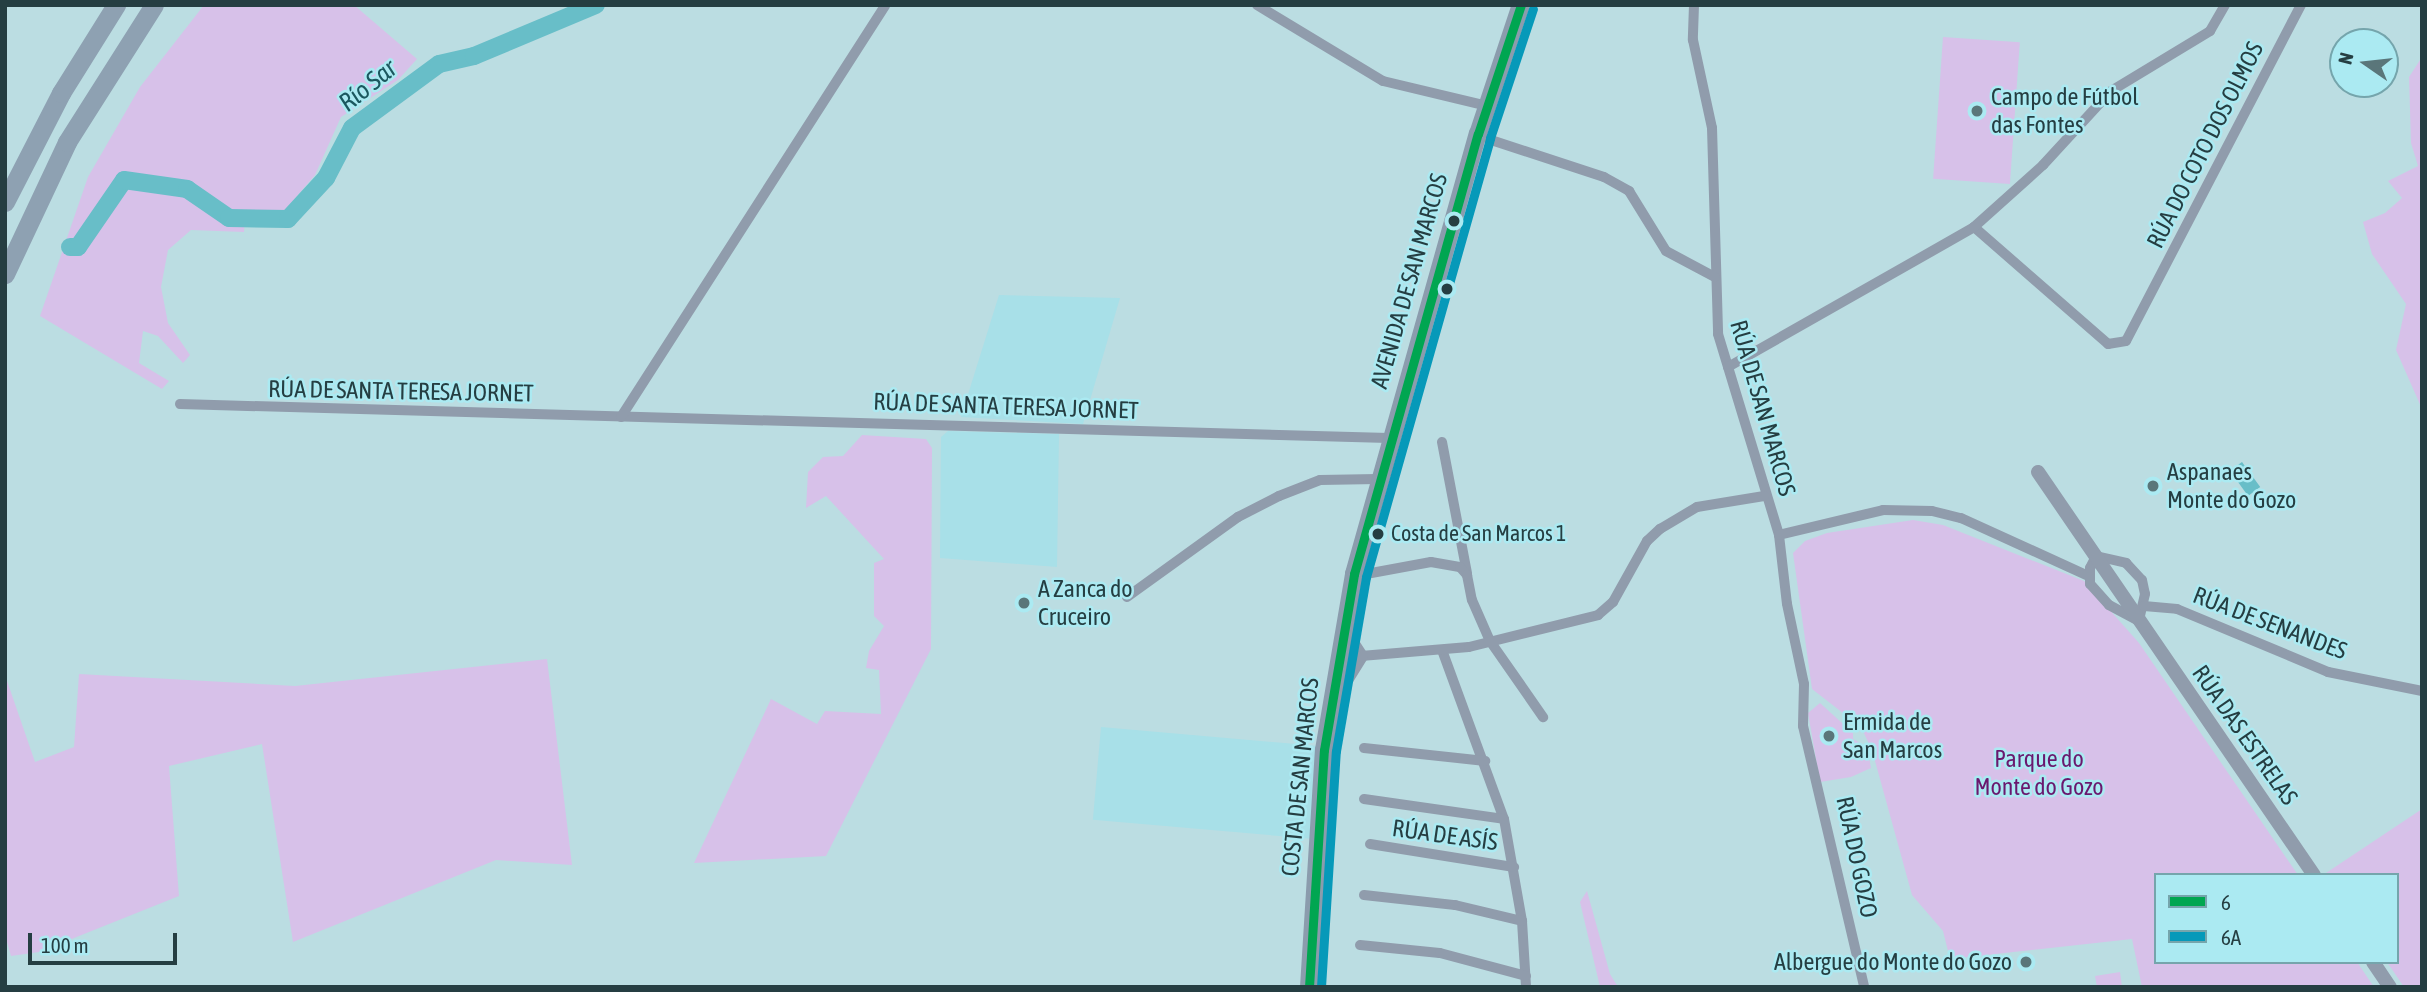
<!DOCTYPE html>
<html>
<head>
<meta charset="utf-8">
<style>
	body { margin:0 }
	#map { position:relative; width:2427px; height:992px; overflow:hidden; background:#bbdde2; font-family:"Asap Condensed",sans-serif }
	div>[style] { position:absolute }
	.built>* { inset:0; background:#a8e0e8; transform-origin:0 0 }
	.green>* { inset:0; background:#d7c1e9; transform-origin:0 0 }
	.water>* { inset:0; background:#68bec8; transform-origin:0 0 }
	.river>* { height:18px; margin:-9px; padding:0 9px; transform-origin:9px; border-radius:9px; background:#68bec8 }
	.minor>* { height:10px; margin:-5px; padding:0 5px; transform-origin:5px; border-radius:5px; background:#909cac }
	.tertiary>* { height:14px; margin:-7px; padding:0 7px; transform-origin:7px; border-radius:7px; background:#909cac }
	.primary>* { height:18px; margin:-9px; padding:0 9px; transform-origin:9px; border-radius:9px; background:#8b9cad }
	.motorway>* { height:19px; margin:-9.5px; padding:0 9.5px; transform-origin:9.5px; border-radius:9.5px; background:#8ea1b2 }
	.bus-1>* { height:9px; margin:-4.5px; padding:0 4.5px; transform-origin:4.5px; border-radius:4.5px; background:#00a651 }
	.bus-2>* { height:9px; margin:-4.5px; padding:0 4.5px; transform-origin:4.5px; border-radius:4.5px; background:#0699b9 }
	.dots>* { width:19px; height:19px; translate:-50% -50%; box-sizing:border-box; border:4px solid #abeaf2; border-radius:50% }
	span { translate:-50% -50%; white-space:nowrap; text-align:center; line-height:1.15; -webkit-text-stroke:5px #abeaf2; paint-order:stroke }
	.bus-label { font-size:22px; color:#253e42 }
	.left { translate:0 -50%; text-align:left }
	.poi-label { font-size:24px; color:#253e42 }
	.right { translate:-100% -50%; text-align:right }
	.street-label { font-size:24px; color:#253e42 }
	.park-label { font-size:24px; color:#6a186e }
	.water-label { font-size:26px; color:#1b585f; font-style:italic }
	.frame { position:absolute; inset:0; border:7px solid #253e42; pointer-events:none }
	.legend { position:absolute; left:2154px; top:873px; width:245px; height:91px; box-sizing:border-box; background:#abeaf2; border:2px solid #75a5ac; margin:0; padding:9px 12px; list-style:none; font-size:21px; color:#253e42 }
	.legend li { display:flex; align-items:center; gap:14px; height:35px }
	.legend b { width:35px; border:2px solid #75a5ac }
	.north { position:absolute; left:2329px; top:28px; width:70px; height:70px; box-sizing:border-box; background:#abeaf2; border:2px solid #75a5ac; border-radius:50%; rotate:284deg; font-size:19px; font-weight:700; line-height:28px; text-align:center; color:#253e42 }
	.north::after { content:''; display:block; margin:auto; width:24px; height:32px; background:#5a767a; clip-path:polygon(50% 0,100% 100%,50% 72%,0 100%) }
	.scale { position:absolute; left:28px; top:933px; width:149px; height:32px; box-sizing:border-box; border:4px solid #253e42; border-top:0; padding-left:9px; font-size:21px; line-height:24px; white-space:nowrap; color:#253e42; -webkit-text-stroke:5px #abeaf2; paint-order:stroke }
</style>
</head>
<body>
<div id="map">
	<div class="built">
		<i style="clip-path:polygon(999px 295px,1120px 298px,1083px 424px,961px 417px)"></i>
		<i style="clip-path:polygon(948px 431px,1059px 434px,1057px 567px,940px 558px,941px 437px)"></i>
		<i style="left:1101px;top:727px;width:219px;height:93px;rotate:5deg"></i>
	</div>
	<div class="green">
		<i style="clip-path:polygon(204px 5px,354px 5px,417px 59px,398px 80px,341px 117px,315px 175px,285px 210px,245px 217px,244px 232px,191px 230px,168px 250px,161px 287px,168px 323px,190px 355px,183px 363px,158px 336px,143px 331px,139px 363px,169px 381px,162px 389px,40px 316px,88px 177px,140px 87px)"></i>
		<i style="left:1943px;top:37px;width:77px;height:142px;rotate:4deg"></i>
		<i style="clip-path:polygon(2422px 57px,2422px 409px,2396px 350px,2406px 304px,2372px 254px,2363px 222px,2385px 213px,2402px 198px,2388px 181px,2418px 166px,2411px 143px,2409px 77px)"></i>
		<i style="clip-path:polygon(862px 435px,926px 439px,932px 448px,931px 649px,826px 856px,694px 863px,771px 699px,817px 724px,825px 711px,881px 714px,879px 670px,866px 668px,869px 651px,884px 626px,874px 616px,874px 563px,884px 559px,826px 496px,806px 508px,808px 472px,823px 457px,843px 456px)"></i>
		<i style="clip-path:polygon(1913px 520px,1943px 525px,2084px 581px,2139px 643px,2298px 875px,2156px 875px,2156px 962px,2357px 962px,2374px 987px,2142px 987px,2132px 939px,1950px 959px,1943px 931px,1912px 895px,1872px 750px,1861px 727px,1812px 689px,1793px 553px,1805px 541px,1827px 533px)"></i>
		<i style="clip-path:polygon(547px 659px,572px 865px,496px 860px,293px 942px,262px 744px,169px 766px,179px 896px,39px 952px,11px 956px,5px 935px,5px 675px,35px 762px,74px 747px,79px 674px,295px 686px)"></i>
		<i style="clip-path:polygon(1820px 703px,1853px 733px,1853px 739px,1867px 747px,1871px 768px,1851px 777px,1820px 782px,1808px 713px)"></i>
		<i style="clip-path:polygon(2422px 809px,2422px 987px,2404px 987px,2387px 962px,2397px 962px,2397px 875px,2326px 873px)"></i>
		<i style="clip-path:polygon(1587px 891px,1610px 974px,1618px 987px,1600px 987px,1580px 902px)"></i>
		<i style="clip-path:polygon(2120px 972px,2122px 987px,2097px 987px,2095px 976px)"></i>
	</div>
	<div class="water">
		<i style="left:2242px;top:462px;width:31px;height:15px;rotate:54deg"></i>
	</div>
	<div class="river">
		<i style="left:70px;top:247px;width:8px"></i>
		<i style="left:78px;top:247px;width:81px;rotate:-55.5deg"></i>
		<i style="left:124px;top:180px;width:64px;rotate:8.1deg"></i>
		<i style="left:187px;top:189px;width:51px;rotate:34.6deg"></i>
		<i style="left:229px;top:218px;width:59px;rotate:1deg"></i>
		<i style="left:288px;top:219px;width:56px;rotate:-47.2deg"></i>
		<i style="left:326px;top:178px;width:56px;rotate:-62.5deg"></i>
		<i style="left:352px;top:128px;width:108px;rotate:-36.3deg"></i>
		<i style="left:439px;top:64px;width:36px;rotate:-13deg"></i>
		<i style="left:474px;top:56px;width:132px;rotate:-22.7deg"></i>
	</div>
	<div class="minor">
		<i style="left:1257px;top:5px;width:147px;rotate:31.1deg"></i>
		<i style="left:1383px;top:81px;width:107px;rotate:13.5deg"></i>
		<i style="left:1694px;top:5px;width:35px;rotate:92deg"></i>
		<i style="left:1693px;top:40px;width:90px;rotate:77.8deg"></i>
		<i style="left:1712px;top:128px;width:206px;rotate:88.3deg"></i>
		<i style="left:1718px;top:334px;width:210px;rotate:73.1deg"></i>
		<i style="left:1779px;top:535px;width:69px;rotate:83.4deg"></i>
		<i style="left:1787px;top:604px;width:82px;rotate:78deg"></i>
		<i style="left:1804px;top:684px;width:42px;rotate:91.4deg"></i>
		<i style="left:1803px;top:726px;width:268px;rotate:76.8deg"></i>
		<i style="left:1488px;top:139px;width:122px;rotate:18.1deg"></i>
		<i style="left:1604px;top:177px;width:29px;rotate:29deg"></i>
		<i style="left:1629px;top:191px;width:70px;rotate:58.3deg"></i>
		<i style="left:1666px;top:251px;width:55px;rotate:28deg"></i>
		<i style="left:1974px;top:227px;width:178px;rotate:41.1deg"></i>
		<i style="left:2108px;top:344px;width:18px;rotate:-9deg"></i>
		<i style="left:2126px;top:341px;width:379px;rotate:-62.5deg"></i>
		<i style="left:1728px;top:367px;width:283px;rotate:-29.6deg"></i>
		<i style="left:1974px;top:227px;width:93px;rotate:-41.9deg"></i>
		<i style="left:2043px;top:165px;width:100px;rotate:-47.4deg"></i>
		<i style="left:2111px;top:91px;width:116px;rotate:-31.2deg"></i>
		<i style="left:2210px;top:31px;width:30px;rotate:-60deg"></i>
		<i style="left:180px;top:404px;width:1209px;rotate:1.61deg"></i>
		<i style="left:621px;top:417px;width:489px;rotate:-57.3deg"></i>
		<i style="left:1442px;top:442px;width:133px;rotate:79.2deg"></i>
		<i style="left:1779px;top:535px;width:107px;rotate:-13.5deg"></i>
		<i style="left:1883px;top:510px;width:49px;rotate:1.2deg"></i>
		<i style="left:1932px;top:511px;width:30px;rotate:14deg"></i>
		<i style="left:1961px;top:518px;width:140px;rotate:24.5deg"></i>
		<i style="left:2096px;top:556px;width:31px;rotate:13deg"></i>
		<i style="left:2126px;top:563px;width:23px;rotate:47deg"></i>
		<i style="left:2142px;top:580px;width:14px;rotate:78deg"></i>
		<i style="left:2145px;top:594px;width:28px;rotate:103deg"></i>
		<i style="left:2139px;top:621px;width:34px;rotate:-152deg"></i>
		<i style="left:2109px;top:605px;width:28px;rotate:-132deg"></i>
		<i style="left:2090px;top:584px;width:16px;rotate:-90deg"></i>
		<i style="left:2090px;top:568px;width:13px;rotate:-63deg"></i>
		<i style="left:1366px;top:574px;width:66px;rotate:-10.5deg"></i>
		<i style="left:1431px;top:562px;width:29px;rotate:10deg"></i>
		<i style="left:1460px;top:567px;width:11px;rotate:49deg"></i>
		<i style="left:1467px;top:575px;width:25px;rotate:79deg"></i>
		<i style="left:1472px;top:600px;width:45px;rotate:66.3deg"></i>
		<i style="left:1490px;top:641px;width:93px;rotate:55.1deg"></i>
		<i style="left:1127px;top:597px;width:137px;rotate:-35.8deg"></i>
		<i style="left:1238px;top:517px;width:46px;rotate:-27.1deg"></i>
		<i style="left:1279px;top:496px;width:44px;rotate:-21.3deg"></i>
		<i style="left:1320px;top:480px;width:57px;rotate:-1deg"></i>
		<i style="left:2144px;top:606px;width:33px;rotate:5deg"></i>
		<i style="left:2177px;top:609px;width:164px;rotate:22.6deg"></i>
		<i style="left:2328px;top:672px;width:96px;rotate:11.4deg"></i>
		<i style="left:1352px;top:639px;width:20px;rotate:57deg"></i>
		<i style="left:1442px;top:650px;width:180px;rotate:69.9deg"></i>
		<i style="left:1504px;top:819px;width:104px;rotate:80deg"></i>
		<i style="left:1522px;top:921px;width:66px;rotate:86.5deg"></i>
		<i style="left:1349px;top:657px;width:120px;rotate:-4.8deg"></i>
		<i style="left:1469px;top:647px;width:133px;rotate:-13.9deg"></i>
		<i style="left:1598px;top:615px;width:20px;rotate:-41deg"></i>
		<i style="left:1613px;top:602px;width:70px;rotate:-60.9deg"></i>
		<i style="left:1647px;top:541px;width:18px;rotate:-43deg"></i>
		<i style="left:1660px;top:529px;width:43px;rotate:-30.7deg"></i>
		<i style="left:1697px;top:507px;width:68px;rotate:-9.3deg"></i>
		<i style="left:1344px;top:687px;width:36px;rotate:-58deg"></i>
		<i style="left:1364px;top:748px;width:122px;rotate:6.1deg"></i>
		<i style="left:1364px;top:799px;width:141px;rotate:8.1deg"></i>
		<i style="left:1370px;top:844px;width:146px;rotate:9.1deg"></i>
		<i style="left:1364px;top:895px;width:92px;rotate:6.3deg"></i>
		<i style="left:1455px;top:905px;width:69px;rotate:13.4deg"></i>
		<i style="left:1360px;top:945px;width:80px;rotate:5.7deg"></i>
		<i style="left:1440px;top:953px;width:89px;rotate:15deg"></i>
	</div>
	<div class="tertiary">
		<i style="left:2038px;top:472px;width:488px;rotate:55.6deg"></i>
		<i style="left:2373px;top:962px;width:30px;rotate:56deg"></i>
	</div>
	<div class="primary">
		<i style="left:1309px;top:987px;width:237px;rotate:-86.4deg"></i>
		<i style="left:1324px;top:750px;width:179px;rotate:-80.3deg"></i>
		<i style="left:1354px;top:574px;width:457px;rotate:-74.3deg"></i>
		<i style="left:1478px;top:134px;width:136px;rotate:-71.6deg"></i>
	</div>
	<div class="motorway">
		<i style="left:5px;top:202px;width:123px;rotate:-62.8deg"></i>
		<i style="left:61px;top:93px;width:104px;rotate:-58deg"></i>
		<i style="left:5px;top:274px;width:146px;rotate:-64.8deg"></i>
		<i style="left:67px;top:142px;width:162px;rotate:-57.6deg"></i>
	</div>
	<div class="bus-1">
		<i style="left:1309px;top:987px;width:237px;rotate:-86.4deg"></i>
		<i style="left:1324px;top:750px;width:179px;rotate:-80.3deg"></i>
		<i style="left:1354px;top:574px;width:457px;rotate:-74.3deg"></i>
		<i style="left:1478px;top:134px;width:136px;rotate:-71.6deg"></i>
	</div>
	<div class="bus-2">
		<i style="left:1321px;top:987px;width:236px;rotate:-86.4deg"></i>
		<i style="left:1336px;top:751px;width:177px;rotate:-80.2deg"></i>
		<i style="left:1366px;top:577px;width:456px;rotate:-74.2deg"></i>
		<i style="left:1490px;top:138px;width:136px;rotate:-71.6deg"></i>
	</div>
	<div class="dots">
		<i style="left:1977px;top:111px;background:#5a767a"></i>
		<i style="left:1454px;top:221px;background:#253e42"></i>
		<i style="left:1447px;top:289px;background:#253e42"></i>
		<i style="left:2153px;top:486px;background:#5a767a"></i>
		<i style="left:1378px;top:534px;background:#253e42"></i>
		<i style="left:1024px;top:603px;background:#5a767a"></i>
		<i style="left:1829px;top:736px;background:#5a767a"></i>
		<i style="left:2026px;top:962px;background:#5a767a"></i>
	</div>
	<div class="bus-label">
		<span class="left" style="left:1391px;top:534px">Costa de San Marcos 1</span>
	</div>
	<div class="poi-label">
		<span class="left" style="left:1991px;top:111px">Campo de Fútbol<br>das Fontes</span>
		<span class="left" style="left:2167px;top:486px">Aspanaes<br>Monte do Gozo</span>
		<span class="left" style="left:1038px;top:603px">A Zanca do<br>Cruceiro</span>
		<span class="left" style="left:1843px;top:736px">Ermida de<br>San Marcos</span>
		<span class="right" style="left:2012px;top:962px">Albergue do Monte do Gozo</span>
	</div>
	<div class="street-label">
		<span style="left:2205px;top:145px;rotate:-63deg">RÚA DO COTO DOS OLMOS</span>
		<span style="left:1409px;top:281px;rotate:-74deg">AVENIDA DE SAN MARCOS</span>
		<span style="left:401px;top:391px;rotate:1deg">RÚA DE SANTA TERESA JORNET</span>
		<span style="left:1006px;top:406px;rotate:2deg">RÚA DE SANTA TERESA JORNET</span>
		<span style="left:1763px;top:408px;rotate:74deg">RÚA DE SAN MARCOS</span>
		<span style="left:2270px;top:623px;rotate:21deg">RÚA DE SENANDES</span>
		<span style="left:2245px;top:735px;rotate:55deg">RÚA DAS ESTRELAS</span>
		<span style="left:1300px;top:777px;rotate:-84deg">COSTA DE SAN MARCOS</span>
		<span style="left:1445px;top:835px;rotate:8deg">RÚA DE ASÍS</span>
		<span style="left:1857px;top:857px;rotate:78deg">RÚA DO GOZO</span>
	</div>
	<div class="park-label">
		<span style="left:2039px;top:773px">Parque do<br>Monte do Gozo</span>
	</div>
	<div class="water-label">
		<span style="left:368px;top:86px;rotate:-39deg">Río Sar</span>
	</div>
	<div class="frame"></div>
	<ul class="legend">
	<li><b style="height:9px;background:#00a651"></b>6</li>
	<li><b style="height:9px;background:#0699b9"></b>6A</li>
	</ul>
	<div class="north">N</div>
	<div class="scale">100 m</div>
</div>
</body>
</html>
